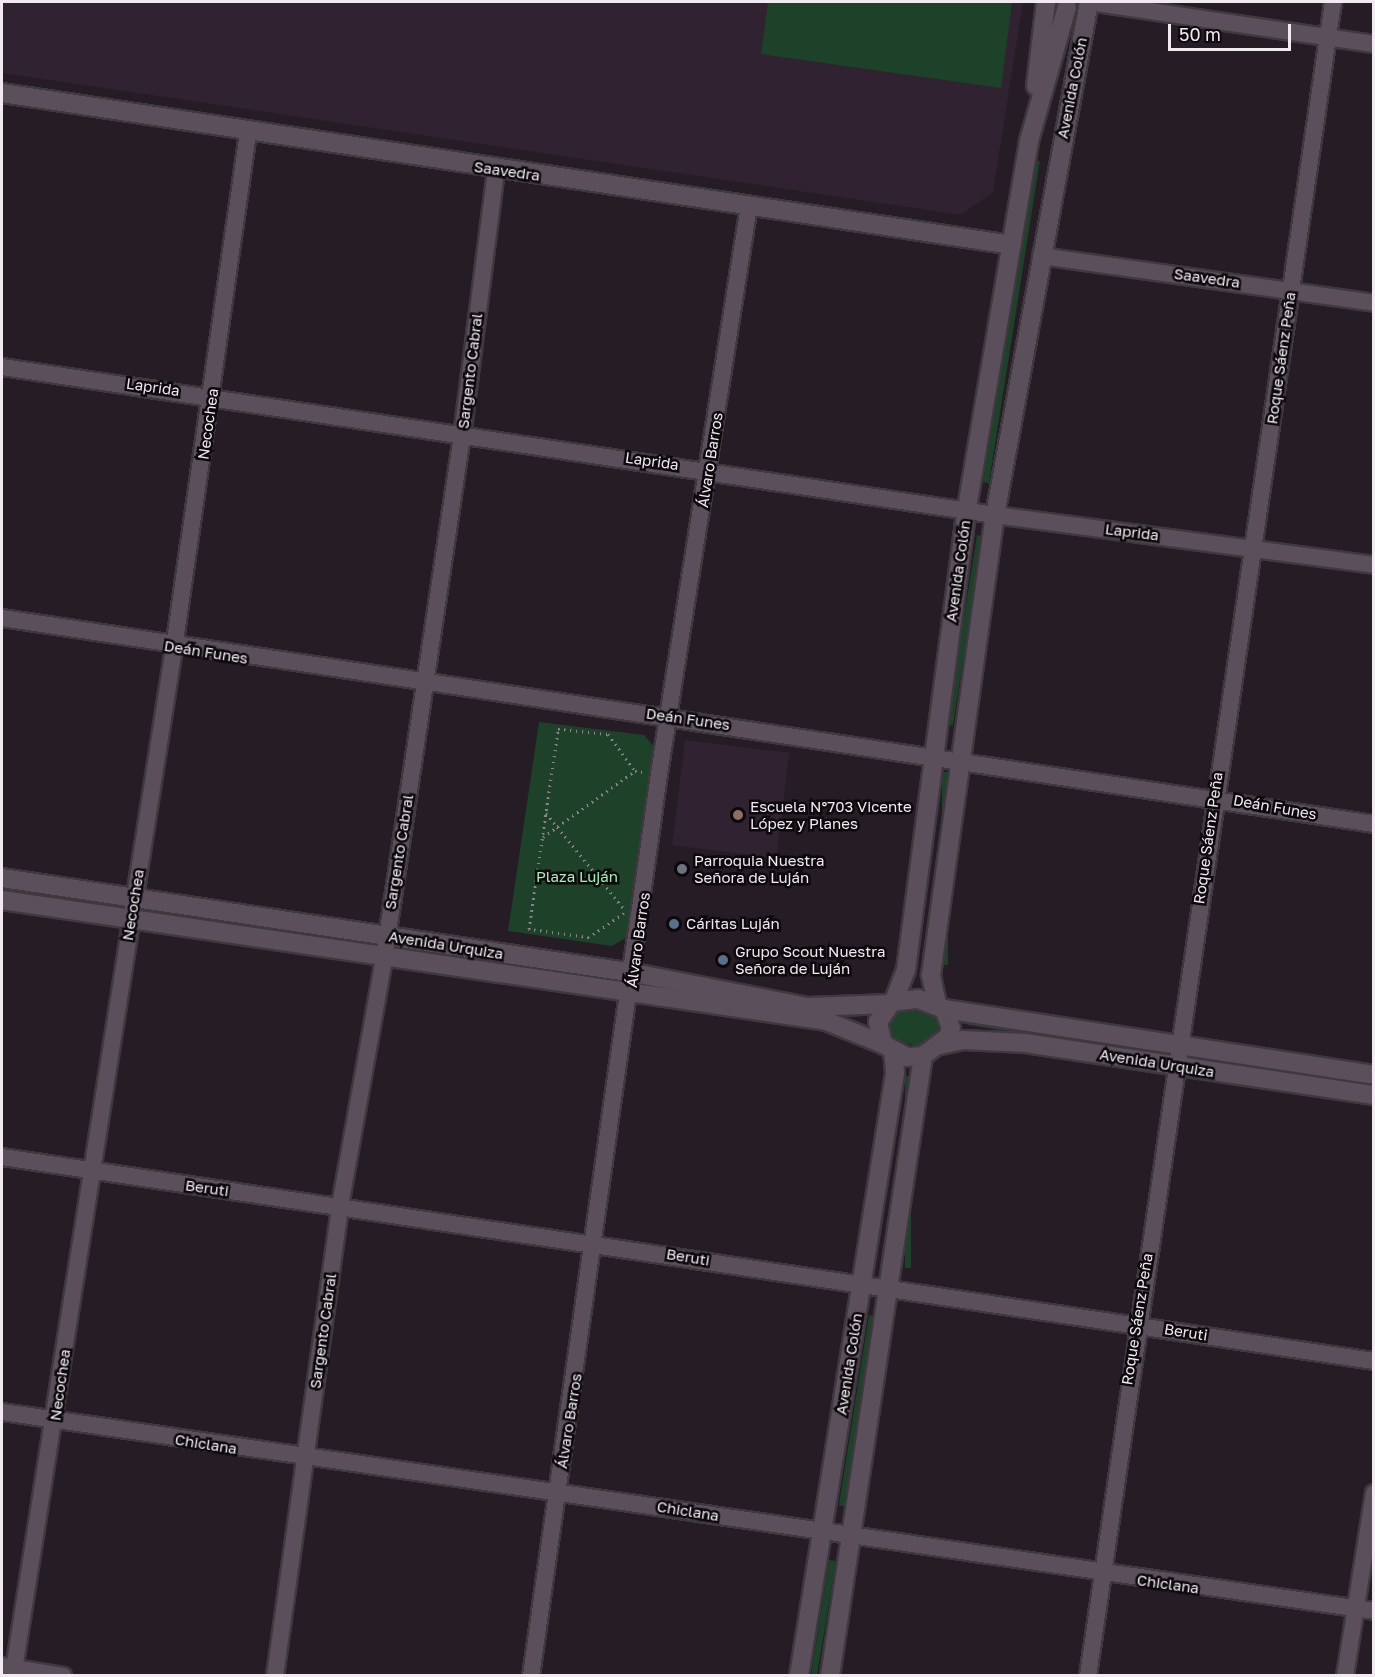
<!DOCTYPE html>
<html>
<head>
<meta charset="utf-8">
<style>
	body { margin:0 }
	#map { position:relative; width:1375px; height:1677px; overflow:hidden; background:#251c25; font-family:"Golos Text",sans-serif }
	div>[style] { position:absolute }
	.built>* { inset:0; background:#302230; transform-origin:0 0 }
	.green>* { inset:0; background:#1d4129; transform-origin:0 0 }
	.path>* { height:3px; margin-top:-1.5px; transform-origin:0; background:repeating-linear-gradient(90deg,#8b838b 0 1.5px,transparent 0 6px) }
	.roads { filter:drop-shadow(2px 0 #403840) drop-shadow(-2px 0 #403840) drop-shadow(0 2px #403840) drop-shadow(0 -2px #403840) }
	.street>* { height:16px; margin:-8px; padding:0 8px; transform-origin:8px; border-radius:8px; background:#5a4f5a }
	.secondary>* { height:18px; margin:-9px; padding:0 9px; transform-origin:9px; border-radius:9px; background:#5a4f5a }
	.dots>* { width:16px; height:16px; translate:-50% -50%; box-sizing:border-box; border:3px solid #0c080c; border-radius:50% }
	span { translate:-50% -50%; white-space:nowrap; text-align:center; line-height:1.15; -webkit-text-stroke:5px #0c080c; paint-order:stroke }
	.street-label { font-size:15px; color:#f1ebf1 }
	.poi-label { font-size:15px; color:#f1ebf1 }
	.left { translate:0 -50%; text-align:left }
	.park-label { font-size:15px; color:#9ff2b6 }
	.frame { position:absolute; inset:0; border:3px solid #f1ebf1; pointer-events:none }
	.scale { position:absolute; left:1168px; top:24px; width:123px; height:27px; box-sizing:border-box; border:3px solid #f1ebf1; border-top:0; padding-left:8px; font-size:18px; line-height:21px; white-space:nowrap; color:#f1ebf1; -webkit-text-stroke:4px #0c080c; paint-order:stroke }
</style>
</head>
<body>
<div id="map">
	<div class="built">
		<i style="clip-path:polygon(2px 2px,1023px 2px,993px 192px,961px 215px,2px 73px)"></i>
		<i style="left:685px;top:740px;width:105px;height:106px;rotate:7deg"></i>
	</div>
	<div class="green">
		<i style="clip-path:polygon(768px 2px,1012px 2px,1001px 88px,761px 54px)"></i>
		<i style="left:1034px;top:160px;width:6px;height:326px;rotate:9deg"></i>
		<i style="left:977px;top:535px;width:6px;height:192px;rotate:9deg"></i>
		<i style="clip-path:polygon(539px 722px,644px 735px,654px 747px,630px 935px,612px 946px,508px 931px)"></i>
		<i style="left:942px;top:772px;width:6px;height:193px"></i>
		<i style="left:159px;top:911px;width:193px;height:5px;rotate:9deg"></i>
		<i style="clip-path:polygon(416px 946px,606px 976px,606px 981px,415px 952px)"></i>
		<i style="clip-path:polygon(905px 1008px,938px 1017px,939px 1038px,922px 1047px,893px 1040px,888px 1018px)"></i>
		<i style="left:968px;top:1020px;width:193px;height:5px;rotate:9deg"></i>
		<i style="left:905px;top:1076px;width:6px;height:192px"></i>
		<i style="left:869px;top:1315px;width:6px;height:193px;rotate:9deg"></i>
		<i style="clip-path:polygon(829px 1560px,836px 1561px,817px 1675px,811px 1675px)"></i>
	</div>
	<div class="path">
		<i style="left:546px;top:813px;width:124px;rotate:50.9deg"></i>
		<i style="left:543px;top:837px;width:113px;rotate:-35.7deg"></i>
		<i style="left:635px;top:771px;width:7px;rotate:8deg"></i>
		<i style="left:624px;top:913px;width:42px;rotate:145.6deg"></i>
		<i style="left:589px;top:937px;width:61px;rotate:-172.4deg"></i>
		<i style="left:529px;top:929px;width:202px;rotate:-81.7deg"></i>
		<i style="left:558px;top:729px;width:50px;rotate:5.7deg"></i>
		<i style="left:608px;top:734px;width:46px;rotate:53.9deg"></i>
	</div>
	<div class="roads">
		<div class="street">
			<i style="left:1089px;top:2px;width:288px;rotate:8.4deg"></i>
			<i style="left:1041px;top:256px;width:336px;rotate:8deg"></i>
			<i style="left:2px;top:367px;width:1004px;rotate:8.48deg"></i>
			<i style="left:995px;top:515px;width:382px;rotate:7.5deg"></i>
			<i style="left:2px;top:618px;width:1387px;rotate:8.54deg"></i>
			<i style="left:2px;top:1157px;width:1387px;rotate:8.46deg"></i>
			<i style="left:2px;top:1412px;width:1386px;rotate:8.25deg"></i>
			<i style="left:2px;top:1666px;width:62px;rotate:9.3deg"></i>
			<i style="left:13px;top:1676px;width:1041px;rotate:-81.1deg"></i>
			<i style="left:174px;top:648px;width:520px;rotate:-81.82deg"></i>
			<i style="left:275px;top:1676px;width:474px;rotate:-82.1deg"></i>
			<i style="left:340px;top:1206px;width:252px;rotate:-79.9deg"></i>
			<i style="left:384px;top:958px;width:528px;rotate:-81.5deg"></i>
			<i style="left:462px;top:436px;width:269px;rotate:-82.7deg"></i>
			<i style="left:531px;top:1676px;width:911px;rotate:-81.92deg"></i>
			<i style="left:659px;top:774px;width:575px;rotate:-81deg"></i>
			<i style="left:1088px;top:1676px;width:1692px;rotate:-81.67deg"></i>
			<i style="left:1345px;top:1676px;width:185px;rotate:-81deg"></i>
		</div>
		<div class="secondary">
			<i style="left:1036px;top:86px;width:85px;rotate:-83.2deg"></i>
			<i style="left:2px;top:93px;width:1021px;rotate:8.56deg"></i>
			<i style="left:2px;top:878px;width:639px;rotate:8.55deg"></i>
			<i style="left:634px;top:973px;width:177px;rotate:11.1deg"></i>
			<i style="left:808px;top:1007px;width:82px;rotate:-2.1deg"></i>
			<i style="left:2px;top:900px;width:833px;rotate:8.35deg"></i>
			<i style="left:826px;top:1021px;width:61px;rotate:22deg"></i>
			<i style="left:918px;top:999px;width:28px;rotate:21deg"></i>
			<i style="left:944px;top:1009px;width:20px;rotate:70deg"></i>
			<i style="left:951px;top:1028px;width:9px;rotate:108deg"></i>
			<i style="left:948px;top:1037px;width:31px;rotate:143deg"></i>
			<i style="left:923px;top:1056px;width:16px;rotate:176deg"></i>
			<i style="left:907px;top:1057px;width:27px;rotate:-152deg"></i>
			<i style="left:883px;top:1044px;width:23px;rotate:-103deg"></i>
			<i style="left:878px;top:1022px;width:24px;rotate:-55deg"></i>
			<i style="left:892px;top:1002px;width:26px;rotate:-7deg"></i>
			<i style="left:894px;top:1001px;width:33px;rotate:-69deg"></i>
			<i style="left:906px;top:970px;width:466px;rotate:-82.5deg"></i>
			<i style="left:967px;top:508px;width:372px;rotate:-80.4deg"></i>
			<i style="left:1029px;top:141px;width:139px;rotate:-74.2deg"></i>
			<i style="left:937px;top:1004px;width:30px;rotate:-102deg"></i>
			<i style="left:931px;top:975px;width:464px;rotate:-82.1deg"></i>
			<i style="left:995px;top:515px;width:522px;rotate:-79.62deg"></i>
			<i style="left:944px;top:1009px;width:435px;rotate:8.7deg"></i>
			<i style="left:940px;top:1045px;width:24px;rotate:-12deg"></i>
			<i style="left:963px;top:1040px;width:62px;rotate:2.8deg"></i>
			<i style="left:1025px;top:1043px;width:353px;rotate:8.5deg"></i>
			<i style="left:799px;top:1676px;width:611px;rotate:-80.95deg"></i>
			<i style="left:895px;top:1073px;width:21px;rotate:-95deg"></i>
			<i style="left:830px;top:1676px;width:627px;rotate:-81.47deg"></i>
		</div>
	</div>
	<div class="dots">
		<i style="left:738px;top:815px;background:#8d6e63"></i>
		<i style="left:682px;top:869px;background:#6b7280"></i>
		<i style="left:674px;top:924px;background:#5c6f8a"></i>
		<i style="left:723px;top:960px;background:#5c6f8a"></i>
	</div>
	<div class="street-label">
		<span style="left:1072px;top:88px;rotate:-79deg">Avenida Colón</span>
		<span style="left:507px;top:171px;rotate:8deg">Saavedra</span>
		<span style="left:1207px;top:278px;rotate:8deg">Saavedra</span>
		<span style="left:1281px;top:358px;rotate:-82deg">Roque Sáenz Peña</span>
		<span style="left:470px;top:371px;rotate:-83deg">Sargento Cabral</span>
		<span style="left:153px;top:387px;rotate:8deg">Laprida</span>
		<span style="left:208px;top:424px;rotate:-82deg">Necochea</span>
		<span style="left:710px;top:460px;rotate:-81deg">Álvaro Barros</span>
		<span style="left:652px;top:461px;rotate:8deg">Laprida</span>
		<span style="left:1132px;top:532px;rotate:7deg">Laprida</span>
		<span style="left:958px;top:571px;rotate:-82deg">Avenida Colón</span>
		<span style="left:206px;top:652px;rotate:9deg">Deán Funes</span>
		<span style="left:688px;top:719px;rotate:8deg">Deán Funes</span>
		<span style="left:1275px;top:807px;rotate:10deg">Deán Funes</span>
		<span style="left:1208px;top:838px;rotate:-82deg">Roque Sáenz Peña</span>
		<span style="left:399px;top:852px;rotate:-81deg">Sargento Cabral</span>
		<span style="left:133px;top:905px;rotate:-81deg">Necochea</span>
		<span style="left:638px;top:940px;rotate:-82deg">Álvaro Barros</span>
		<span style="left:446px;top:945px;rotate:9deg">Avenida Urquiza</span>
		<span style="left:1157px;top:1063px;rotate:9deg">Avenida Urquiza</span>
		<span style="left:207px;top:1188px;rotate:8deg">Beruti</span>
		<span style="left:688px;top:1257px;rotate:9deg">Beruti</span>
		<span style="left:1137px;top:1319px;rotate:-81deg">Roque Sáenz Peña</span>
		<span style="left:323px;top:1331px;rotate:-82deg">Sargento Cabral</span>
		<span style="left:1186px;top:1332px;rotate:9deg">Beruti</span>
		<span style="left:849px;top:1364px;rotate:-81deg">Avenida Colón</span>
		<span style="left:60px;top:1385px;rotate:-82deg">Necochea</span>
		<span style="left:569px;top:1421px;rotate:-81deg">Álvaro Barros</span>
		<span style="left:206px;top:1444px;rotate:9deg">Chiclana</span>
		<span style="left:688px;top:1511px;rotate:9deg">Chiclana</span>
		<span style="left:1168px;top:1584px;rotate:8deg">Chiclana</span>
	</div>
	<div class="poi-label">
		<span class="left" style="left:750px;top:815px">Escuela N°703 Vicente<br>López y Planes</span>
		<span class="left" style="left:694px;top:869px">Parroquia Nuestra<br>Señora de Luján</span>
		<span class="left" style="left:686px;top:924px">Cáritas Luján</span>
		<span class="left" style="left:735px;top:960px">Grupo Scout Nuestra<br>Señora de Luján</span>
	</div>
	<div class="park-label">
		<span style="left:577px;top:877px">Plaza Luján</span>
	</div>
	<div class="frame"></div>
	<div class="scale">50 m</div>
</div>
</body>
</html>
